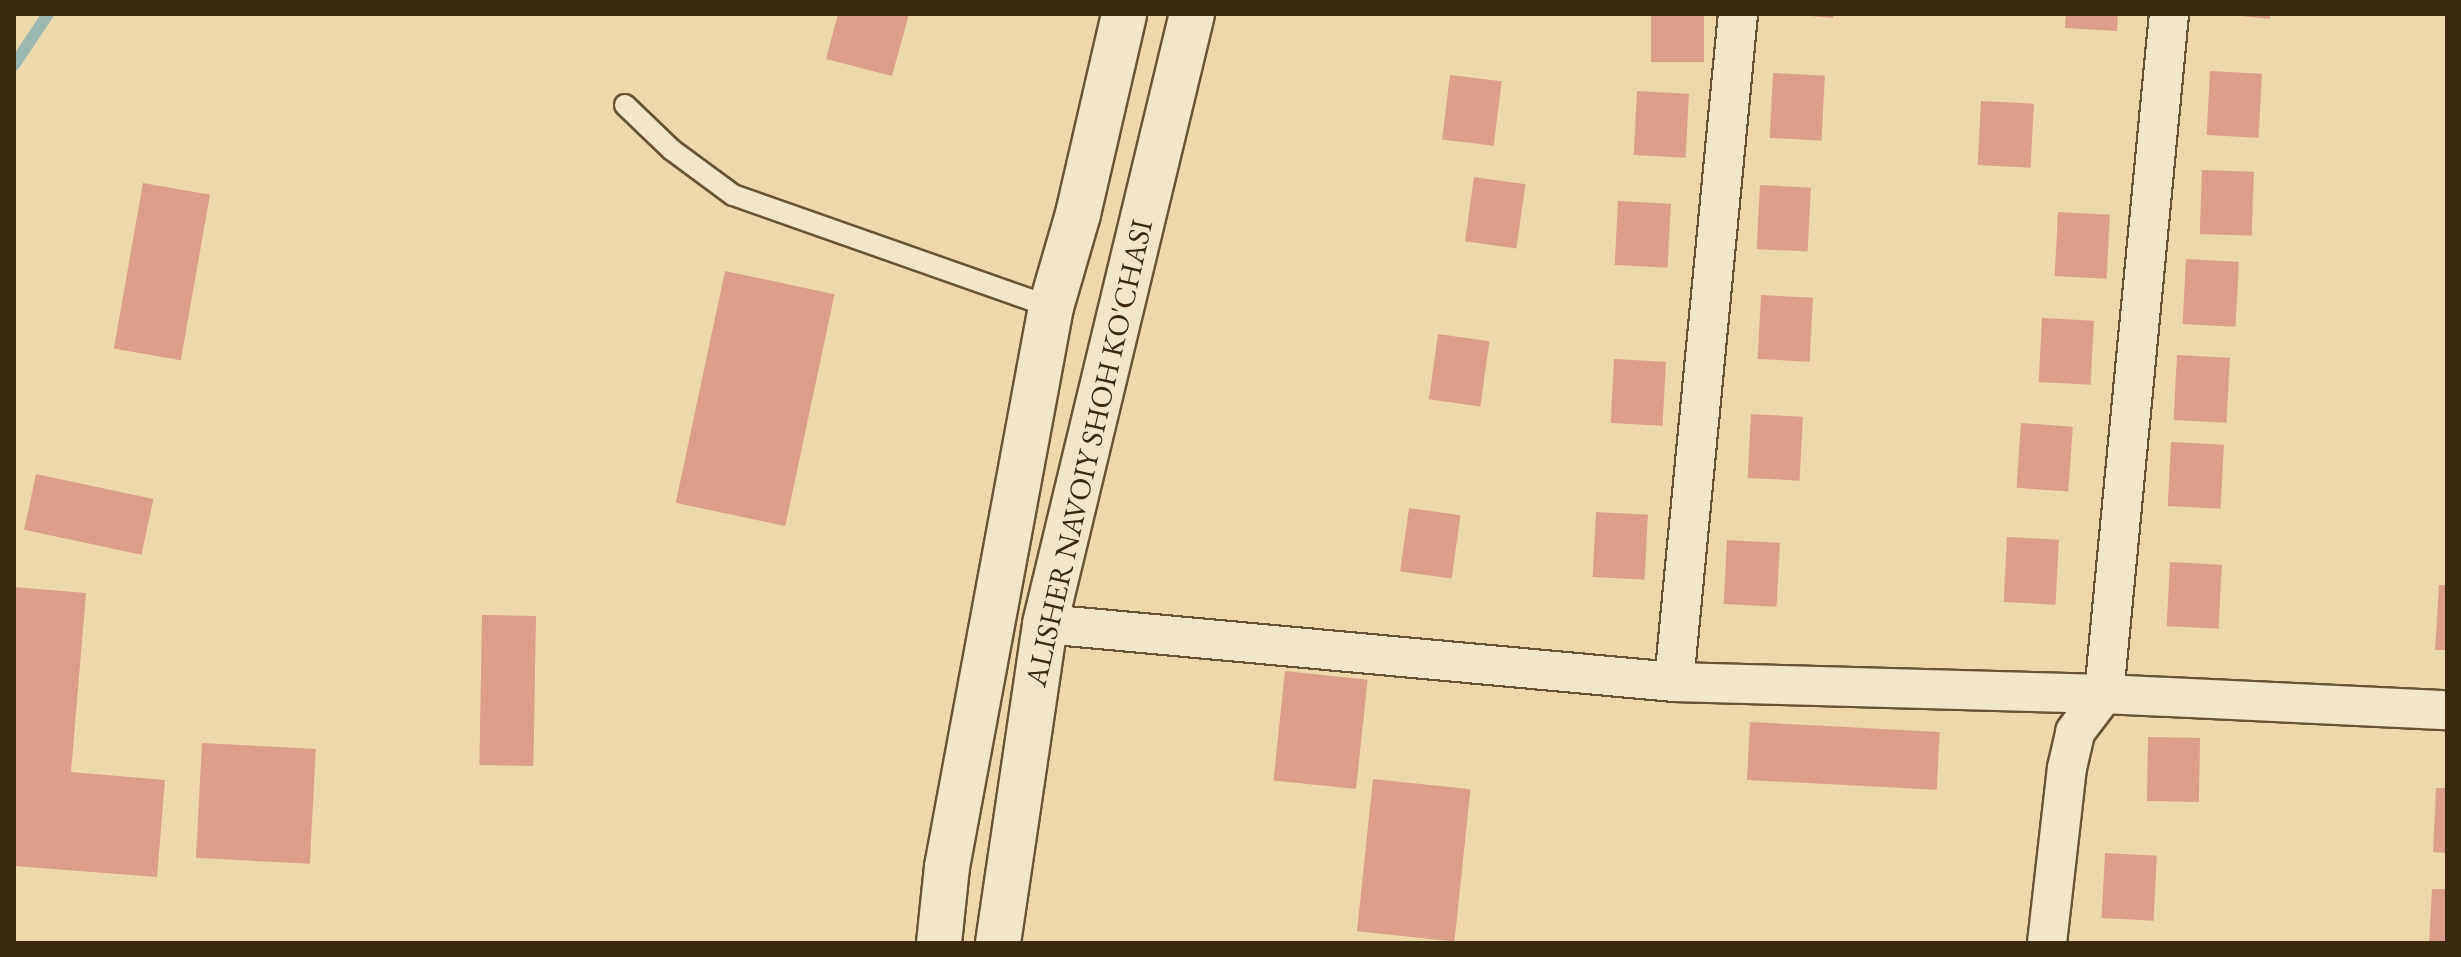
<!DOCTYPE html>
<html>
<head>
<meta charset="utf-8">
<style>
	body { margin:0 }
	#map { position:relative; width:2461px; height:957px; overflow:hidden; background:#edd8ab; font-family:"EB Garamond",serif }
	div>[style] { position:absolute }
	.stream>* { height:12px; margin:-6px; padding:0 6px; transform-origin:6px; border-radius:6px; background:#9bb8b0 }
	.building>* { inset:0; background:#db9f89; transform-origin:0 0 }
	.roads { filter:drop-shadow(2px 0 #685434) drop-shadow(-2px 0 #685434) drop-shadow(0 2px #685434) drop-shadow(0 -2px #685434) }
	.lane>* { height:20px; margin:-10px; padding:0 10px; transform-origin:10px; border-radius:10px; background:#f3e6c8 }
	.street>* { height:38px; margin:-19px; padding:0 19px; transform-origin:19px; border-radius:19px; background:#f3e6c8 }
	.secondary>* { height:44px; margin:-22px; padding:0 22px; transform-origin:22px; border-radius:22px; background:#f3e6c8 }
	span { translate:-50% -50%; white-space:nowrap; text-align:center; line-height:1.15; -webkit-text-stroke:6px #f3e6c8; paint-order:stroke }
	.street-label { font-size:30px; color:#3c280d }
	.frame { position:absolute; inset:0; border:16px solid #3c280d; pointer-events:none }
</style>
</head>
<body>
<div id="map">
	<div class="stream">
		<i style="left:14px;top:65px;width:61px;rotate:-56.3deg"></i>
	</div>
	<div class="building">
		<i style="clip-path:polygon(838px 14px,909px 14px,892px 76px,826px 59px)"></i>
		<i style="left:1651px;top:14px;width:53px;height:48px"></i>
		<i style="clip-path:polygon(1811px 14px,1834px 14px,1833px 18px,1811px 16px)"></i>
		<i style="clip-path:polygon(2066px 14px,2118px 14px,2117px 31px,2065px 28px)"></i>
		<i style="clip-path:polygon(2222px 14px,2270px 14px,2270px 19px)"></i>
		<i style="left:2210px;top:71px;width:52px;height:64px;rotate:3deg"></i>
		<i style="left:1773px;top:73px;width:52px;height:65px;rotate:3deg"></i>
		<i style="left:1450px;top:75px;width:52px;height:65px;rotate:7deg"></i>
		<i style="left:1637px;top:91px;width:52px;height:64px;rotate:3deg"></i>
		<i style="left:1981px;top:101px;width:53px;height:64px;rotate:3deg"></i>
		<i style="left:2202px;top:170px;width:52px;height:64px;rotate:2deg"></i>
		<i style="left:1474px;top:177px;width:52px;height:65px;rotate:8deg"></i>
		<i style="left:143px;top:183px;width:68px;height:168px;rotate:10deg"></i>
		<i style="left:1760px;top:185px;width:51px;height:64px;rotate:3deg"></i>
		<i style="left:1618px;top:201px;width:53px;height:64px;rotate:3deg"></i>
		<i style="left:2058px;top:212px;width:52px;height:64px;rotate:3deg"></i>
		<i style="left:2186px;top:259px;width:53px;height:65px;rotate:3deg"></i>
		<i style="left:725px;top:271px;width:112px;height:237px;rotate:12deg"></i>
		<i style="left:1761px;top:295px;width:52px;height:64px;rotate:3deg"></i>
		<i style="left:2042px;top:318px;width:52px;height:64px;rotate:3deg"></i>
		<i style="left:1438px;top:334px;width:52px;height:66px;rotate:8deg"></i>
		<i style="left:2177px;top:355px;width:53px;height:65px;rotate:3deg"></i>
		<i style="left:1614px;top:359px;width:52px;height:64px;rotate:3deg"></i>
		<i style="left:1751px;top:414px;width:52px;height:64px;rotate:3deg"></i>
		<i style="left:2021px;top:423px;width:52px;height:65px;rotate:4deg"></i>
		<i style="left:2171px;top:442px;width:53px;height:64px;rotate:3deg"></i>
		<i style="left:36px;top:474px;width:120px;height:57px;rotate:12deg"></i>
		<i style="left:1409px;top:508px;width:52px;height:64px;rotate:8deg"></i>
		<i style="left:1596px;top:512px;width:52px;height:65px;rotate:3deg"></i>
		<i style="left:2007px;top:537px;width:52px;height:65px;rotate:3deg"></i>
		<i style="left:1727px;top:540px;width:53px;height:64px;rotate:3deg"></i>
		<i style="left:2170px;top:562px;width:52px;height:64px;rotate:3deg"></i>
		<i style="clip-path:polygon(2439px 585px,2447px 585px,2447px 650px,2435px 650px)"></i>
		<i style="clip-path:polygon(14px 587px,86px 593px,71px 772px,165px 780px,157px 877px,14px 866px)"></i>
		<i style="left:482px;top:615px;width:54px;height:150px;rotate:1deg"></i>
		<i style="left:1285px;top:671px;width:83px;height:110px;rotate:6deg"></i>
		<i style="left:1750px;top:722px;width:190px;height:58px;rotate:3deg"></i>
		<i style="left:2148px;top:737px;width:52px;height:64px;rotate:1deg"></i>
		<i style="left:202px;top:743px;width:114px;height:115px;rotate:3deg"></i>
		<i style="left:1373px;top:779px;width:98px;height:153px;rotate:6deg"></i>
		<i style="clip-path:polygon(2436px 788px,2447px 788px,2447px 853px,2433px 852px)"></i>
		<i style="left:2105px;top:853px;width:52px;height:65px;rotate:3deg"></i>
		<i style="clip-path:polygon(2432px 889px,2447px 889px,2447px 943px,2429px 943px)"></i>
	</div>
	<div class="roads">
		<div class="lane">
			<i style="left:625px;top:105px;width:65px;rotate:43.8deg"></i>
			<i style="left:672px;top:150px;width:76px;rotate:36.4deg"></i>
			<i style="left:733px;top:195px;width:337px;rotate:19.4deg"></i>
		</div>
		<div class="street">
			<i style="left:1045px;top:624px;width:632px;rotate:5.27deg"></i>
			<i style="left:1674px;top:682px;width:430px;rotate:1.6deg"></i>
			<i style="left:2104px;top:694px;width:343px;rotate:2.7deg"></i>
			<i style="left:1674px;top:682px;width:671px;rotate:-84.53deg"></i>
			<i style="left:2047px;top:943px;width:176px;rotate:-83.5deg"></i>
			<i style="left:2067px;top:768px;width:37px;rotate:-77deg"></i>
			<i style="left:2075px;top:732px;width:48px;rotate:-52.7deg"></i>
			<i style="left:2104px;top:694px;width:683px;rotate:-84.54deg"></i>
		</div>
		<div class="secondary">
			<i style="left:939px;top:943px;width:76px;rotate:-84deg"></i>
			<i style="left:947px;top:867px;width:570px;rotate:-79.48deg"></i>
			<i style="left:1051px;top:307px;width:97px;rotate:-73.8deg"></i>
			<i style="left:1078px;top:214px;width:205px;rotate:-77deg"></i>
			<i style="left:998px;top:943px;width:322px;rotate:-81.6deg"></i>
			<i style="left:1045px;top:624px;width:627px;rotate:-76.45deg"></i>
		</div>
	</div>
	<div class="street-label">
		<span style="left:1089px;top:453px;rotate:-77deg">ALISHER NAVOIY SHOH KO'CHASI</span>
	</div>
	<div class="frame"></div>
</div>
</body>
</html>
